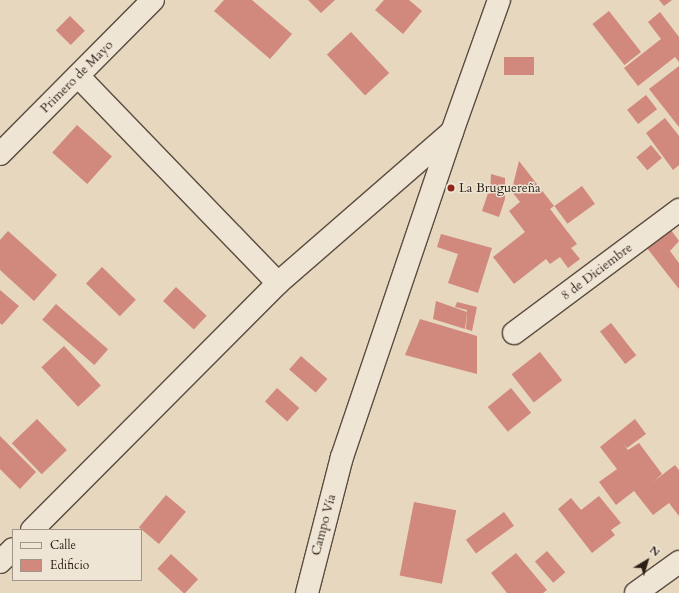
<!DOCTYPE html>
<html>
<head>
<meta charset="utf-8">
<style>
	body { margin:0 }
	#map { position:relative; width:679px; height:593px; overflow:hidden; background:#e6d7be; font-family:Cardo,serif }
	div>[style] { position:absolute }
	.building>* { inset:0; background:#d1887d; transform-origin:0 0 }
	.roads { filter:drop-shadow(1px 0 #5a4d40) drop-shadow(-1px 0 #5a4d40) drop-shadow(0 1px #5a4d40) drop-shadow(0 -1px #5a4d40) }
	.street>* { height:22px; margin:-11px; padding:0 11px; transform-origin:11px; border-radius:11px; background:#efe5d5 }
	.secondary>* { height:22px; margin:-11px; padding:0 11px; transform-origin:11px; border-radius:11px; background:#efe5d5 }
	.dots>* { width:11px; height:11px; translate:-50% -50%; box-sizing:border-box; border:2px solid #efe5d5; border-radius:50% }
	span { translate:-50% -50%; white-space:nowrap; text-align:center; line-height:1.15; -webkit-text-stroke:3px #efe5d5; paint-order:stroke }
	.street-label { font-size:13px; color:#2b1f16 }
	.poi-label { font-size:13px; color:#2b1f16 }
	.left { translate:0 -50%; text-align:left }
	.legend { position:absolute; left:12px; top:529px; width:130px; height:52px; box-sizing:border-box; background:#efe5d5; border:1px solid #a19689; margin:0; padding:5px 7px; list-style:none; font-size:12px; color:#2b1f16 }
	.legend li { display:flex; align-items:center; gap:8px; height:20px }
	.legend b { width:20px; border:1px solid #a19689 }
	.north { position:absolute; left:627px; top:541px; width:40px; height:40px; -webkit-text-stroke:3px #efe5d5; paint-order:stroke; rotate:38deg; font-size:11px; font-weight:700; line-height:16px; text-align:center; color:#2b1f16 }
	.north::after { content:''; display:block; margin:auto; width:14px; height:18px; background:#2b1f16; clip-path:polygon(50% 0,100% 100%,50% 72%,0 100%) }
</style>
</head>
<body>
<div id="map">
	<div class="building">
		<i style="clip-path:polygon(224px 0,252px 0,292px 34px,270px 59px,214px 11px)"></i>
		<i style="clip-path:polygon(308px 0,335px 0,321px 13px)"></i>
		<i style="clip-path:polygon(384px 0,409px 0,422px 11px,403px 34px,375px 10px)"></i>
		<i style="clip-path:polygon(659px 0,672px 0,664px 6px)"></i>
		<i style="left:609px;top:11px;width:52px;height:21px;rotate:52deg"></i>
		<i style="clip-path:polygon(660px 12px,679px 37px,679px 62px,675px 57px,638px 86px,624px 68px,661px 39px,648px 22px)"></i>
		<i style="left:70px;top:16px;width:21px;height:20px;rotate:45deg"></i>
		<i style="left:351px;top:32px;width:56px;height:33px;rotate:47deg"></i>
		<i style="left:504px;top:57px;width:30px;height:18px"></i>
		<i style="clip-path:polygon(679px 66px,679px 127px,649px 89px)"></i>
		<i style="left:646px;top:95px;width:18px;height:24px;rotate:52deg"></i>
		<i style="clip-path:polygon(665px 118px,679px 136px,679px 165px,673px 170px,646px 133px)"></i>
		<i style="left:77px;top:125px;width:47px;height:37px;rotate:42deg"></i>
		<i style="left:651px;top:145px;width:17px;height:19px;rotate:50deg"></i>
		<i style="clip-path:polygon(519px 161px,554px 206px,550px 209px,577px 244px,571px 248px,580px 259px,568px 268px,560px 257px,550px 264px,546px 259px,514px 284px,493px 257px,525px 232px,509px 211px,520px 202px,509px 188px,513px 185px)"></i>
		<i style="clip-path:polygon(491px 174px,505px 178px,505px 199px,499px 217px,482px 211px,488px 193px,490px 194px)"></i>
		<i style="left:582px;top:186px;width:22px;height:34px;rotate:54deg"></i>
		<i style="clip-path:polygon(671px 230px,679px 241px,670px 251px,679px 263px,679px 289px,647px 248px)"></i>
		<i style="clip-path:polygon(8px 231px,57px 275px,34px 301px,0 270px,0 240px)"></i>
		<i style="clip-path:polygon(441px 234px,492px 248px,478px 293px,448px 283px,458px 254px,437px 247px)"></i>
		<i style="left:102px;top:267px;width:47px;height:23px;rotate:44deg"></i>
		<i style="left:176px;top:287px;width:42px;height:19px;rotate:43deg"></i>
		<i style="clip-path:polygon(0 290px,19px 306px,2px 325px,0 323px)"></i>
		<i style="clip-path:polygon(436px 301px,467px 312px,465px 329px,433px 319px)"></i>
		<i style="clip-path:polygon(457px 302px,477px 307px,472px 331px,466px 329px,467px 310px,455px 307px)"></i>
		<i style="left:56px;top:304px;width:69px;height:21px;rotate:41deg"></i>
		<i style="clip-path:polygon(420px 319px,477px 336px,477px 374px,405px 355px)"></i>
		<i style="left:611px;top:323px;width:41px;height:14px;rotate:52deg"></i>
		<i style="left:64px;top:346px;width:54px;height:31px;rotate:47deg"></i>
		<i style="left:540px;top:352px;width:36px;height:36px;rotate:52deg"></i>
		<i style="left:301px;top:356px;width:35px;height:18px;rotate:41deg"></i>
		<i style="left:277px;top:388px;width:30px;height:18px;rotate:42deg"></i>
		<i style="left:511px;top:388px;width:32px;height:30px;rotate:51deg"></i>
		<i style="left:37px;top:419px;width:43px;height:35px;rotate:46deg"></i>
		<i style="clip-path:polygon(635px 419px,646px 434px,627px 448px,623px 444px,628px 450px,639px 443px,662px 474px,653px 482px,675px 465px,679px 470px,679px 516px,669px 503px,653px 515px,634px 491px,616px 505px,599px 482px,617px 469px,600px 447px)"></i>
		<i style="clip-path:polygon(0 436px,36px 472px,20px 489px,0 469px)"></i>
		<i style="left:166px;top:495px;width:26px;height:42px;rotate:40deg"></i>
		<i style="clip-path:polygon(599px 496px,621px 523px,611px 530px,615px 535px,592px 553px,558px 509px,571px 498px,581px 510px)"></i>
		<i style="left:414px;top:502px;width:43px;height:75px;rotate:11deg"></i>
		<i style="left:504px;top:512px;width:17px;height:47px;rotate:54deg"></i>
		<i style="left:547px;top:551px;width:28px;height:16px;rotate:49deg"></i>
		<i style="clip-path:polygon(516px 553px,547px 590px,543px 593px,507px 593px,491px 573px)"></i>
		<i style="left:171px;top:554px;width:37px;height:20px;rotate:43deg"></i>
	</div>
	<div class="roads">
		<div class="street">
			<i style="left:78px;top:76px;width:288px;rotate:46deg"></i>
			<i style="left:0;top:154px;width:217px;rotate:-45.2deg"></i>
			<i style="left:514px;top:333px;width:206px;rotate:-36.7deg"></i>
			<i style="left:32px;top:530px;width:349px;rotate:-45.1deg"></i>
			<i style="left:278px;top:283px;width:230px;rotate:-41deg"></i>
			<i style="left:0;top:562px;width:18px;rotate:-45deg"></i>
			<i style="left:636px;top:593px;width:53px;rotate:-35.8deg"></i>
		</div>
		<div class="secondary">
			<i style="left:307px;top:593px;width:140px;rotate:-75.6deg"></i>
			<i style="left:342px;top:457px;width:343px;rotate:-71.3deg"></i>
			<i style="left:452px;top:132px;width:140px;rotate:-70.4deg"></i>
		</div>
	</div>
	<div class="dots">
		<i style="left:451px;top:188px;background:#8f2418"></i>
	</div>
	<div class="street-label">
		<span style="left:77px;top:77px;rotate:-45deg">Primero de Mayo</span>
		<span style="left:597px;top:272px;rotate:-37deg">8 de Diciembre</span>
		<span style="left:324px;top:525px;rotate:-75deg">Campo Vía</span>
	</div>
	<div class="poi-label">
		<span class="left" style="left:459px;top:188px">La Bruguereña</span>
	</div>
	<ul class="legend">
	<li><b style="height:5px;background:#efe5d5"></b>Calle</li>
	<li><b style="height:11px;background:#d1887d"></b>Edificio</li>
	</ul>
	<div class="north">N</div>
</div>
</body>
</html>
